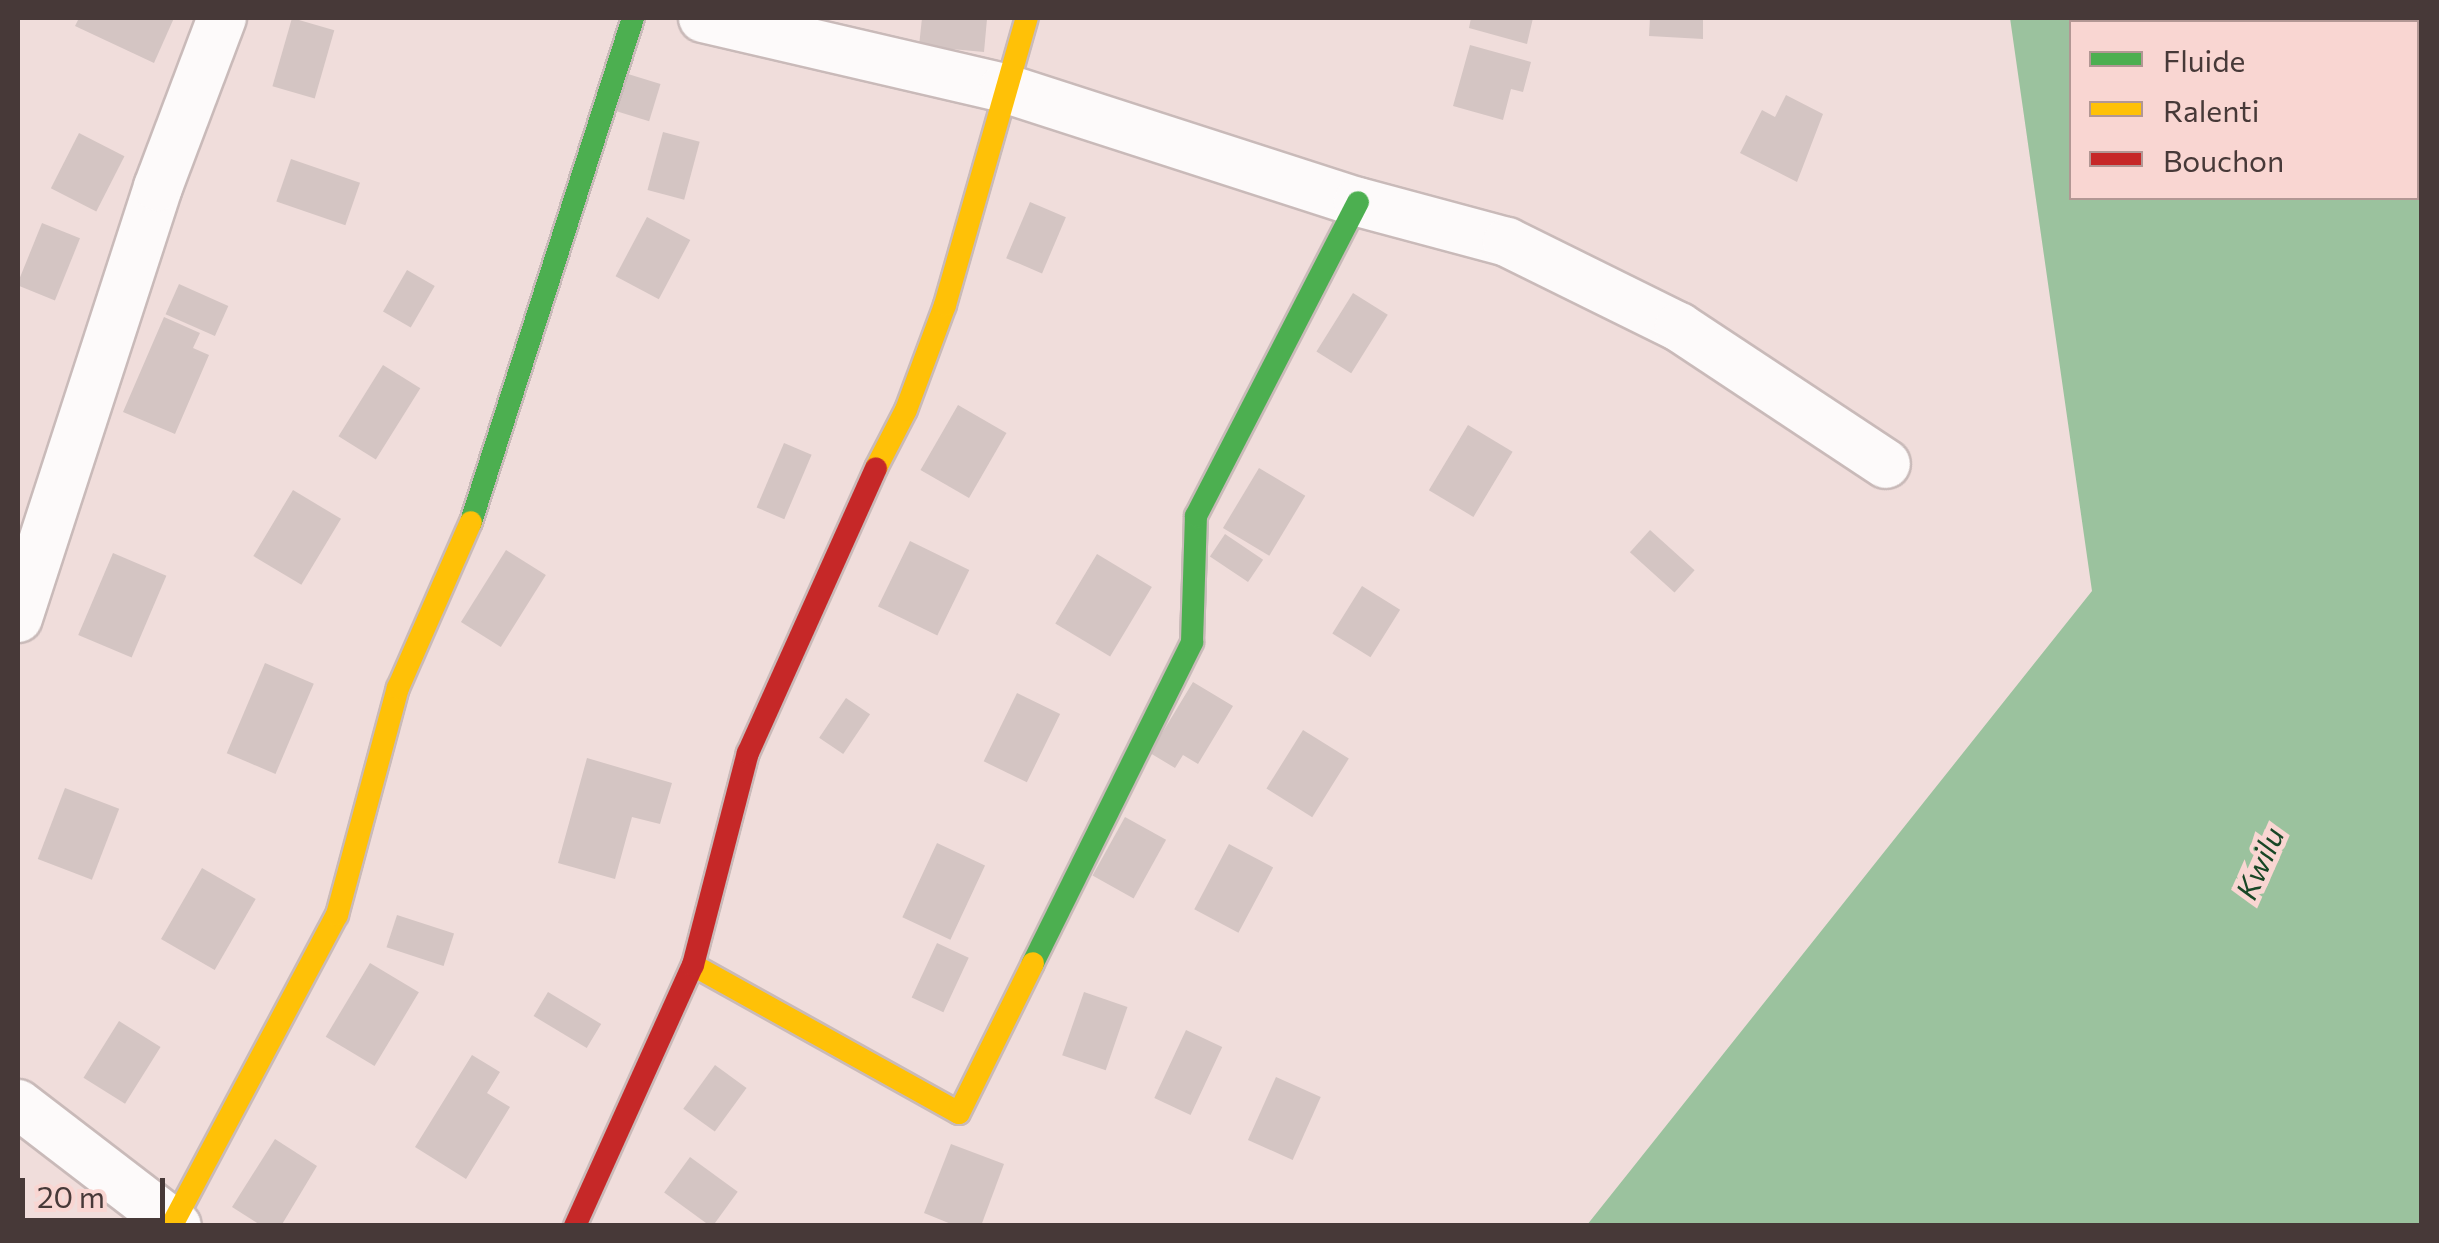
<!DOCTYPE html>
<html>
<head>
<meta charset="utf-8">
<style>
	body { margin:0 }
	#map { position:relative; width:2439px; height:1243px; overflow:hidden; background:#f0dddb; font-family:Commissioner,sans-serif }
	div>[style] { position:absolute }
	.water>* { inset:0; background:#9bc29e }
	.building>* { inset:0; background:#d4c5c3; transform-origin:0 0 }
	.roads { filter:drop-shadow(2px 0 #c9bab9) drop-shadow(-2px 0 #c9bab9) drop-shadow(0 2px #c9bab9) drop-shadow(0 -2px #c9bab9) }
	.street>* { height:48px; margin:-24px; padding:0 24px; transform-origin:24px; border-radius:24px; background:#fdfafa }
	.fast>* { height:22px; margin:-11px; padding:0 11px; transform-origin:11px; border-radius:11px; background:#4caf50 }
	.slow>* { height:22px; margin:-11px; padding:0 11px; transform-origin:11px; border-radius:11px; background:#ffc107 }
	.jam>* { height:22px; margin:-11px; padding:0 11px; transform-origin:11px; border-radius:11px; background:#c62828 }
	span { translate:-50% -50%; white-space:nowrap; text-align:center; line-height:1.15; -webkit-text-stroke:10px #f9d6d2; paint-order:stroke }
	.water-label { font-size:30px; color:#184625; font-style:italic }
	.frame { position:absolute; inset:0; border:20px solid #473938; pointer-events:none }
	.legend { position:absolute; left:2069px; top:20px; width:350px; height:180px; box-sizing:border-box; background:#f9d6d2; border:2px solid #b29794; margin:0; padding:12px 18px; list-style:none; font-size:30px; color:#473938 }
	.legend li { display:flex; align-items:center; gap:20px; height:50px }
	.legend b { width:50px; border:2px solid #b29794 }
	.scale { position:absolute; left:20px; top:1178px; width:145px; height:45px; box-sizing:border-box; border:5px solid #473938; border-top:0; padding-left:12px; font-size:30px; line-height:35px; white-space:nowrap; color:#473938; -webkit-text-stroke:8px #f9d6d2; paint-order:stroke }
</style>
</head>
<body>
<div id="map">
	<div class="water">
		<i style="clip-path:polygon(evenodd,2010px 18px,2421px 18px,2421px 1225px,1587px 1225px,2092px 591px,2010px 18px,2072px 22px,2416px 22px,2416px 198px,2072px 198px,2072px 22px)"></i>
	</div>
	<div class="building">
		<i style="clip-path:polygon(79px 18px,174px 18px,154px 63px,75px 26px)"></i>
		<i style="left:292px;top:18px;width:44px;height:71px;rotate:16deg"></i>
		<i style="clip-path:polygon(922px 18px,987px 19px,984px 52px,919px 46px)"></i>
		<i style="clip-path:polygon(1471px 18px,1533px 18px,1527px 44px,1469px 28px)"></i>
		<i style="clip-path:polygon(1650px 18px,1703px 18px,1703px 39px,1649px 36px)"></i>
		<i style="clip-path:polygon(1470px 45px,1531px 62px,1523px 92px,1511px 89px,1503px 120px,1453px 106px)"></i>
		<i style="left:628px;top:74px;width:34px;height:39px;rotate:17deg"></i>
		<i style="clip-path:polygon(1786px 95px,1823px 114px,1797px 182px,1740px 153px,1762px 110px,1775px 117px)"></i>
		<i style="left:663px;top:132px;width:38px;height:60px;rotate:15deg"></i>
		<i style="left:79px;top:133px;width:51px;height:62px;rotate:27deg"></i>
		<i style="left:291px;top:159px;width:73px;height:45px;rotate:19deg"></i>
		<i style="left:1030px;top:202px;width:39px;height:61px;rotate:23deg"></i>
		<i style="left:647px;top:217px;width:49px;height:67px;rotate:28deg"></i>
		<i style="left:42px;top:223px;width:41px;height:67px;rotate:22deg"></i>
		<i style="left:407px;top:270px;width:32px;height:48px;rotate:30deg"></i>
		<i style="left:179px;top:284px;width:54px;height:33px;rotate:24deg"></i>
		<i style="left:1353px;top:293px;width:41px;height:69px;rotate:32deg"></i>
		<i style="clip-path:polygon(164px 317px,200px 333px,193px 348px,209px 355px,175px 434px,123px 412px)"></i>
		<i style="left:383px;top:365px;width:44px;height:84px;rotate:32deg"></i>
		<i style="left:958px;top:405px;width:56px;height:75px;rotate:30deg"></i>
		<i style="left:1468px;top:425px;width:52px;height:76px;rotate:31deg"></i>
		<i style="left:784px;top:443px;width:30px;height:70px;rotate:23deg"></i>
		<i style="left:1259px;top:468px;width:54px;height:70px;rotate:31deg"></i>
		<i style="left:293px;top:490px;width:56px;height:77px;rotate:31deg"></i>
		<i style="left:1650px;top:530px;width:60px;height:30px;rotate:42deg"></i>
		<i style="left:1225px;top:534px;width:46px;height:27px;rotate:34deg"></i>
		<i style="left:910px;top:541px;width:66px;height:73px;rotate:26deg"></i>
		<i style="left:506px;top:550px;width:47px;height:85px;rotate:32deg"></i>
		<i style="left:113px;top:553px;width:58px;height:89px;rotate:23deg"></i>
		<i style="left:1097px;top:554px;width:64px;height:81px;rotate:31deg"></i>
		<i style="left:1362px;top:586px;width:45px;height:56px;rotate:32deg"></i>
		<i style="left:265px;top:663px;width:53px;height:98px;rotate:23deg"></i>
		<i style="clip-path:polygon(1193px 682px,1233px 706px,1198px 764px,1183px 755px,1175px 768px,1150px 753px)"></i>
		<i style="left:1017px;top:693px;width:48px;height:76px;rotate:26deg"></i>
		<i style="left:846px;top:698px;width:29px;height:48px;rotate:34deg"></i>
		<i style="left:1303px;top:730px;width:54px;height:69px;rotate:32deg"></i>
		<i style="clip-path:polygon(587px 758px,672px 783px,660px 824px,632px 817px,615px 879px,558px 863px)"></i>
		<i style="left:65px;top:788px;width:58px;height:76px;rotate:21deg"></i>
		<i style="left:1125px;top:817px;width:47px;height:67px;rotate:29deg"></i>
		<i style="left:937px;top:843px;width:53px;height:82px;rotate:25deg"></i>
		<i style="left:1229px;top:844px;width:50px;height:74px;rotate:28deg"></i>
		<i style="left:202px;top:868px;width:62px;height:82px;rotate:30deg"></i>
		<i style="left:397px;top:915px;width:60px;height:34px;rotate:18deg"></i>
		<i style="left:937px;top:943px;width:35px;height:60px;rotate:25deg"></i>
		<i style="left:370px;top:963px;width:57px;height:86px;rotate:31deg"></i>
		<i style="left:548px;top:992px;width:62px;height:28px;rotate:31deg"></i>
		<i style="left:1084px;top:992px;width:46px;height:67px;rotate:19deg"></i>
		<i style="left:119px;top:1021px;width:49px;height:67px;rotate:32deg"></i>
		<i style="left:1186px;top:1030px;width:40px;height:75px;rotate:25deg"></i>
		<i style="clip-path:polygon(472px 1055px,500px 1072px,487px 1093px,510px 1107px,466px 1179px,415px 1147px)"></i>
		<i style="left:715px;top:1065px;width:39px;height:54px;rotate:36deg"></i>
		<i style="left:1276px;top:1077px;width:49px;height:69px;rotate:24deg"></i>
		<i style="clip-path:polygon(275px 1139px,317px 1166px,281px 1226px,262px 1226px,232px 1207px)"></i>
		<i style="clip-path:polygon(951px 1144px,1004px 1164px,981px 1226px,956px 1226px,924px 1213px)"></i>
		<i style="left:690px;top:1157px;width:59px;height:44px;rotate:36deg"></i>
	</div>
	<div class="roads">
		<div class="street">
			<i style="left:703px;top:18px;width:309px;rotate:13.1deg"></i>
			<i style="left:1004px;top:88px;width:372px;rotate:17.9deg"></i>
			<i style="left:1358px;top:202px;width:154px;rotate:15deg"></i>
			<i style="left:1507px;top:242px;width:192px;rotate:26.3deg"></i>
			<i style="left:1679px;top:327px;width:248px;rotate:33.5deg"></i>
			<i style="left:18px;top:618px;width:453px;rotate:-72deg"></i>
			<i style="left:158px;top:187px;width:181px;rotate:-69.3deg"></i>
			<i style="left:18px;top:1104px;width:200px;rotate:37.5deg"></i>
		</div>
		<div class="fast">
			<i style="left:471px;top:522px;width:529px;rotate:-72.18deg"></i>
			<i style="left:1033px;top:963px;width:358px;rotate:-63.6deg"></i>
			<i style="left:1192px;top:642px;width:126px;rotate:-88.2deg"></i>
			<i style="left:1196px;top:516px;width:353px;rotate:-62.7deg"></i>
		</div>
		<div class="slow">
			<i style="left:876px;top:468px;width:65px;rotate:-62.7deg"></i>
			<i style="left:906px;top:410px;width:112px;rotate:-69.6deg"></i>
			<i style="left:945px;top:305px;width:298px;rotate:-74.1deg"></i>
			<i style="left:693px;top:965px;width:304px;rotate:29.1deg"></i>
			<i style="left:959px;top:1113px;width:167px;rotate:-63.7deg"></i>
			<i style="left:173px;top:1223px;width:349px;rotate:-62deg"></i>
			<i style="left:337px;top:915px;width:235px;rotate:-75deg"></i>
			<i style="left:398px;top:688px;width:181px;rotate:-66.3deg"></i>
		</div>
		<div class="jam">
			<i style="left:575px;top:1226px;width:286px;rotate:-65.7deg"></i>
			<i style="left:693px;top:965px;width:219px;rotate:-75.5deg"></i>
			<i style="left:748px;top:753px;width:312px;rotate:-65.8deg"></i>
		</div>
	</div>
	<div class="water-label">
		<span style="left:2259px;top:863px;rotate:-66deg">Kwilu</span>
	</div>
	<div class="frame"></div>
	<ul class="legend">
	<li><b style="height:12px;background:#4caf50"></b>Fluide</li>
	<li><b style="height:12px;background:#ffc107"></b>Ralenti</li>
	<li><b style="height:12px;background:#c62828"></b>Bouchon</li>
	</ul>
	<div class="scale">20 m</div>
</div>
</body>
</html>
